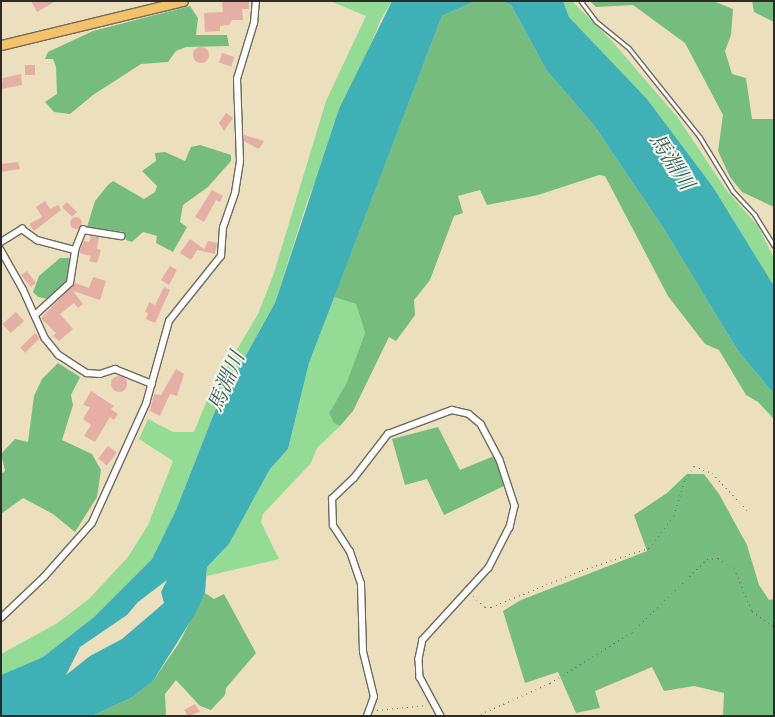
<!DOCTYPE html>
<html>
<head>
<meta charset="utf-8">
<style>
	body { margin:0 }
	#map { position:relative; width:775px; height:717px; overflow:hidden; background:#ecdfbe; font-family:"Libre Bodoni","Noto Serif JP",serif }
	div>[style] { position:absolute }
	.green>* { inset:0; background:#94dc96 }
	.forest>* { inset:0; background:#77bc7f }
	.water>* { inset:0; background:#3fb0b6 }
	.building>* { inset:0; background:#e5afa5; transform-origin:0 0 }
	.round { border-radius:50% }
	.path>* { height:1px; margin-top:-0.5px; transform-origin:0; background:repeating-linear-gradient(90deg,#6f6a5e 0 1px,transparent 0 5px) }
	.roads { filter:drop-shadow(1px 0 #6f6a5e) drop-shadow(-1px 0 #6f6a5e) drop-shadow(0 1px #6f6a5e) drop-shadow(0 -1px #6f6a5e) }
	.service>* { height:2.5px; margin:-1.25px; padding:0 1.25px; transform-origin:1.25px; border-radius:1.25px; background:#fff }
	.minor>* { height:5.5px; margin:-2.75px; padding:0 2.75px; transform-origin:2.75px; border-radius:2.75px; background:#fff }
	.trunk>* { height:9px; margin:-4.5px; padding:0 4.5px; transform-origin:4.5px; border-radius:4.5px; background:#f5c16b }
	span { translate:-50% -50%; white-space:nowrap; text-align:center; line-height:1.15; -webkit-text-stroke:4px #fbf7ec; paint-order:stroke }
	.water-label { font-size:21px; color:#336063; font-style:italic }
	.frame { position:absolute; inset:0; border:2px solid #2b2b2b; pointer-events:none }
</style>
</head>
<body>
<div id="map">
	<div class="green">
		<i style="clip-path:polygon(330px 1px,392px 1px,381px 19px,307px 202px,275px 303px,215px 411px,176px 510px,152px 559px,94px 617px,43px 657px,1px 675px,1px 654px,56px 624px,89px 599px,128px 557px,148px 525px,173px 461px,139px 439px,148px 419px,173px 432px,194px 432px,207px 400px,258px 314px,274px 273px,326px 101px,366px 16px)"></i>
		<i style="clip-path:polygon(563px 1px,572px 1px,612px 41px,678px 118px,727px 191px,758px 226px,774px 258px,774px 286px,713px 187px,647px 99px,569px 17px)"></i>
		<i style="clip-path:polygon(334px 297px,356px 304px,365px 333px,346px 384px,329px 413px,334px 422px,340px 426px,317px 448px,311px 463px,263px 514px,261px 522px,279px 559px,207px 576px,207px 567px,229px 544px,270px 469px,288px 449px,309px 363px)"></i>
	</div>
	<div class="forest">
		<i style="clip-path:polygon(475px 1px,502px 1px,511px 5px,547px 71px,593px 124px,664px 229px,738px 351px,774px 394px,774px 419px,758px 402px,746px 395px,719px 350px,705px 344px,668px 296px,605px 176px,599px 175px,538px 195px,487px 205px,480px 190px,458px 196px,463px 213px,454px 216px,430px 280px,414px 300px,415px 315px,396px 341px,389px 337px,353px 411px,340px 426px,334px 423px,329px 413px,346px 384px,365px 333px,356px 304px,334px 297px,442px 16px)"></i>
		<i style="clip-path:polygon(590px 1px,713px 1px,733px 9px,731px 35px,725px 51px,732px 74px,746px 78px,752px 119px,774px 119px,774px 207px,742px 192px,730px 177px,718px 151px,723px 115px,685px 43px,633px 5px,596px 7px)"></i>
		<i style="clip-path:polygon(752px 1px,774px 1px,774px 22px,754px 12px)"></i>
		<i style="clip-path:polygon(190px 6px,198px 18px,196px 35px,227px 35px,229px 46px,186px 47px,176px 51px,168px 62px,141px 64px,93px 95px,70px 114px,54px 112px,45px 102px,57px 94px,56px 67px,53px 59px,45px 59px,48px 52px,93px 31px)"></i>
		<i style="clip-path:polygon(200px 145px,231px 155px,231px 161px,208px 187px,183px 205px,180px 222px,187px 227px,173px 252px,156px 243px,157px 236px,143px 232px,132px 242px,126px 240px,124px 232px,87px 227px,95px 201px,108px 185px,113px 181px,144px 199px,155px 192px,157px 186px,142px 171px,156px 161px,155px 153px,165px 152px,185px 161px,191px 147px)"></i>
		<i style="clip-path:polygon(60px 258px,71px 258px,67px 284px,49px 299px,38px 297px,33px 292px,39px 276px)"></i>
		<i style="clip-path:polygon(58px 363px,80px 377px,71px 395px,73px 405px,62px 440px,92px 454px,101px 470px,97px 497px,75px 532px,53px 514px,23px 498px,1px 514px,1px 474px,5px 471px,1px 454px,15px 439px,28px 442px,34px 396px,42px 379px)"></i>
		<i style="clip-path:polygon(438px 427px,460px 470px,494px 456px,506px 485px,444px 515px,427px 479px,405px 485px,392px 439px)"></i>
		<i style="clip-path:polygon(687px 474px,704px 474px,719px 494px,747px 545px,759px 585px,769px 600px,774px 599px,774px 716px,723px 716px,724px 693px,694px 686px,664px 691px,652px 667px,595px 691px,600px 708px,576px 713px,558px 672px,525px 683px,503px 611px,521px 600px,647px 551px,634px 515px,667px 493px)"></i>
		<i style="clip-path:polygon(205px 593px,214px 599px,224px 594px,256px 653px,226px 688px,225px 695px,211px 710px,200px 706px,176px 680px,165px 694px,166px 716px,92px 716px,131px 698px,153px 681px,179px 643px)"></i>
	</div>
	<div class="water">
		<i style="clip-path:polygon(evenodd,392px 1px,475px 1px,442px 16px,309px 363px,288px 449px,270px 469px,229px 544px,207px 567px,205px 593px,195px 614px,153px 681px,131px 698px,92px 716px,1px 716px,1px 675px,43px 657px,94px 617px,152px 559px,176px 510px,215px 411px,275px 303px,339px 109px,392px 1px,167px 580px,161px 592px,164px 603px,122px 639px,90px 656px,66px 675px,80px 647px,127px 615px,138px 602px,167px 580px)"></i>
		<i style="clip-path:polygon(502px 1px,563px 1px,569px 17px,647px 99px,713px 187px,774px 286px,774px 394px,738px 351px,664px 229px,593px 124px,547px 71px,511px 5px)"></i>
	</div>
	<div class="building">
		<i style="clip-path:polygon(31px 1px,56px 1px,37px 12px)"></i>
		<i style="clip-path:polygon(222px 1px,249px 1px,249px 9px,242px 9px,243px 20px,232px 20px,229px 25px,220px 26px,220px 31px,205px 32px,204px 13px,223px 12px)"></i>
		<i class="round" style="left:193px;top:47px;width:16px;height:16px"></i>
		<i style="left:222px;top:53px;width:13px;height:10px;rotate:18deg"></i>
		<i style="left:35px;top:65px;width:10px;height:10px;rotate:90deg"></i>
		<i style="clip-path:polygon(21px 74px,22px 85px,1px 89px,3px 78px)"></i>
		<i style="clip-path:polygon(226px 113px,233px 118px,224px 131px,219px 123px)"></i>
		<i style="clip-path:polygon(244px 135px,264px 141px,259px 149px,244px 141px)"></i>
		<i style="clip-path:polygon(18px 162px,20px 169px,1px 172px,1px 164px)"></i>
		<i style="clip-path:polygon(212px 190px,223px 196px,220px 202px,216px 200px,204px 222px,195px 217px)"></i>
		<i style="clip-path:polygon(45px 201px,50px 209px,58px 205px,61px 210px,34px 231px,29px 224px,42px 217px,36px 207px)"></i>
		<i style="left:67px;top:202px;width:14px;height:7px;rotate:45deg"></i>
		<i class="round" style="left:70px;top:217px;width:12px;height:12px"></i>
		<i style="clip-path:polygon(91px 236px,99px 237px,97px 249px,101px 250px,97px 263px,89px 261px,91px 256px,79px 253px,84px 241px,89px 242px)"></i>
		<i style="clip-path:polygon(190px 239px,204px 249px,208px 241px,217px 243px,215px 254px,197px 250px,191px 260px,180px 253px)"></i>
		<i style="clip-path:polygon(170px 266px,177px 270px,169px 285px,161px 280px)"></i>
		<i style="clip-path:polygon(27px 271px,36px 283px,31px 287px,21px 275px)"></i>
		<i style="clip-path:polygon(93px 277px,106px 281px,100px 300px,73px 291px,83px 304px,78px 308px,74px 303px,60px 314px,73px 329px,59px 341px,53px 336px,56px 333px,41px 318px,75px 283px,89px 288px)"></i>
		<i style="clip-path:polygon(164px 287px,170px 290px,155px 323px,146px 319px,148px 313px,145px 312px,149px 302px,155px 305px)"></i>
		<i style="left:16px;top:312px;width:12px;height:18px;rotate:48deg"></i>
		<i style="left:35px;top:333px;width:7px;height:21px;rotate:45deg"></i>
		<i style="clip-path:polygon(176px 369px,184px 374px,177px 396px,170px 394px,160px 416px,150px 411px,154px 394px,161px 395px)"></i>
		<i class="round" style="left:111px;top:376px;width:16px;height:16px"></i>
		<i style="clip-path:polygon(91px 391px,114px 406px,111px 409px,118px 414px,114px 420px,110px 417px,95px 442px,84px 436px,91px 425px,83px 419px,90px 407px,83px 405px)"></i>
		<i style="left:108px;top:446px;width:11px;height:16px;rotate:38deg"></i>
		<i style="clip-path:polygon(195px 704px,200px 712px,188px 716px,184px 710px)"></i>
	</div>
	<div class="path">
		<i style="left:473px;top:596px;width:16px;rotate:43deg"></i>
		<i style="left:485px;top:607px;width:6px"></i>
		<i style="left:491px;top:607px;width:98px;rotate:-22.1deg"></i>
		<i style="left:582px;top:570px;width:71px;rotate:-18.2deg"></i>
		<i style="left:649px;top:548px;width:41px;rotate:-52.9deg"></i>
		<i style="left:674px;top:515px;width:38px;rotate:-73deg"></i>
		<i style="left:685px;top:479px;width:16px;rotate:-55deg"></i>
		<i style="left:694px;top:466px;width:19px;rotate:21deg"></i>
		<i style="left:712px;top:473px;width:55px;rotate:46.5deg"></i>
		<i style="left:377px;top:710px;width:50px;rotate:-5.7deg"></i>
		<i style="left:476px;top:716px;width:81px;rotate:-24deg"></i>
		<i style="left:550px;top:683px;width:97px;rotate:-31.9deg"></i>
		<i style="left:632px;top:632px;width:105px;rotate:-44.2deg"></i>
		<i style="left:707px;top:559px;width:11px;rotate:-5deg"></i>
		<i style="left:718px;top:558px;width:19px;rotate:32deg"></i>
		<i style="left:734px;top:568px;width:47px;rotate:67.3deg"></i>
		<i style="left:752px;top:611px;width:27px;rotate:36deg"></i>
	</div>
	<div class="roads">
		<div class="service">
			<i style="left:581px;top:1px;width:26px;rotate:53deg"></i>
			<i style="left:597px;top:22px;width:41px;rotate:39.1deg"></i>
			<i style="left:629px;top:48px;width:114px;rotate:51.4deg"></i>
			<i style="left:700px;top:137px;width:63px;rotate:58.6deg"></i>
			<i style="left:733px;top:191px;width:33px;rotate:47deg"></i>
			<i style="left:755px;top:215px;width:36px;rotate:58deg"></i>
		</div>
		<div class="minor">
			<i style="left:1px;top:242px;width:25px;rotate:-32deg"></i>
			<i style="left:22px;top:229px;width:19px;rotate:36deg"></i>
			<i style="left:37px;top:240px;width:39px;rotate:15deg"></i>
			<i style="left:1px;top:250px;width:45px;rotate:60.6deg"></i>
			<i style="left:23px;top:289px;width:54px;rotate:65.8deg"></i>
			<i style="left:45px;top:338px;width:22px;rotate:51deg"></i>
			<i style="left:59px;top:355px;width:33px;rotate:33deg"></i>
			<i style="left:87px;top:373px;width:13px;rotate:4deg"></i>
			<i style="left:100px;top:374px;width:16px;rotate:-18deg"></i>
			<i style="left:115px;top:369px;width:40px;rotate:22deg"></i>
			<i style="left:35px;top:315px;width:47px;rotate:-42.4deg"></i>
			<i style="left:70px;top:283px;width:33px;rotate:-81deg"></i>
			<i style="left:75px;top:250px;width:22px;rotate:-68deg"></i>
			<i style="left:83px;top:230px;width:39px;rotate:9deg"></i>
			<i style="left:1px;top:618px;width:59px;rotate:-43.6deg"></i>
			<i style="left:44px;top:577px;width:72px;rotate:-48.4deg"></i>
			<i style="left:92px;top:523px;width:131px;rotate:-65.6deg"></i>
			<i style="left:146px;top:404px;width:86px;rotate:-74.5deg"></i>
			<i style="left:169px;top:321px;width:83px;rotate:-51.3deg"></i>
			<i style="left:221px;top:256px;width:28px;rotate:-86deg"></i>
			<i style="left:223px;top:228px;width:37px;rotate:-71deg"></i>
			<i style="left:235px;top:193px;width:32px;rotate:-81deg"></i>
			<i style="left:240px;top:161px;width:82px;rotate:-92.1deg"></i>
			<i style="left:237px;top:79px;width:59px;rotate:-73.1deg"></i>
			<i style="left:254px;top:23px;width:22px;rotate:-85deg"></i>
			<i style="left:367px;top:716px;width:20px;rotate:-70deg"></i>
			<i style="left:374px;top:697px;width:46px;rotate:-103.7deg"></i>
			<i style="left:363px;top:652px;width:68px;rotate:-91.7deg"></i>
			<i style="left:361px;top:584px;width:34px;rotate:-109deg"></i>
			<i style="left:350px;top:552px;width:31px;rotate:-123deg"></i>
			<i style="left:333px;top:526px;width:27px;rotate:-92deg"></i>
			<i style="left:332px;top:499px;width:30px;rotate:-44deg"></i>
			<i style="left:354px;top:478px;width:56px;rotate:-52.3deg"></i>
			<i style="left:388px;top:434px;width:68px;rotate:-20.6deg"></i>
			<i style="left:452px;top:410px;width:17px;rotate:13deg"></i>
			<i style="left:469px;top:414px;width:16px;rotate:40deg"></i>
			<i style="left:481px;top:424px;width:41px;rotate:62.2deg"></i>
			<i style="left:500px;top:460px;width:48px;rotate:71.9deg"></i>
			<i style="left:515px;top:506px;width:22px;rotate:103deg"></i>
			<i style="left:510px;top:527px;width:46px;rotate:117.1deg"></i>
			<i style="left:489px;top:568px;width:98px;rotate:132.5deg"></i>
			<i style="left:423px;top:640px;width:19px;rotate:102deg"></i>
			<i style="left:419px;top:659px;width:18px;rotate:87deg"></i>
			<i style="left:420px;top:677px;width:44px;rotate:61.7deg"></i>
		</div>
		<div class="trunk">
			<i style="left:1px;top:45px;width:187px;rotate:-13.6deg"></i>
		</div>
	</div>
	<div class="water-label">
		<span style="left:671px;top:162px;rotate:57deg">馬淵川</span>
		<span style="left:227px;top:382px;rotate:-67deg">馬淵川</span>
	</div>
	<div class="frame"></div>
</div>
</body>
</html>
